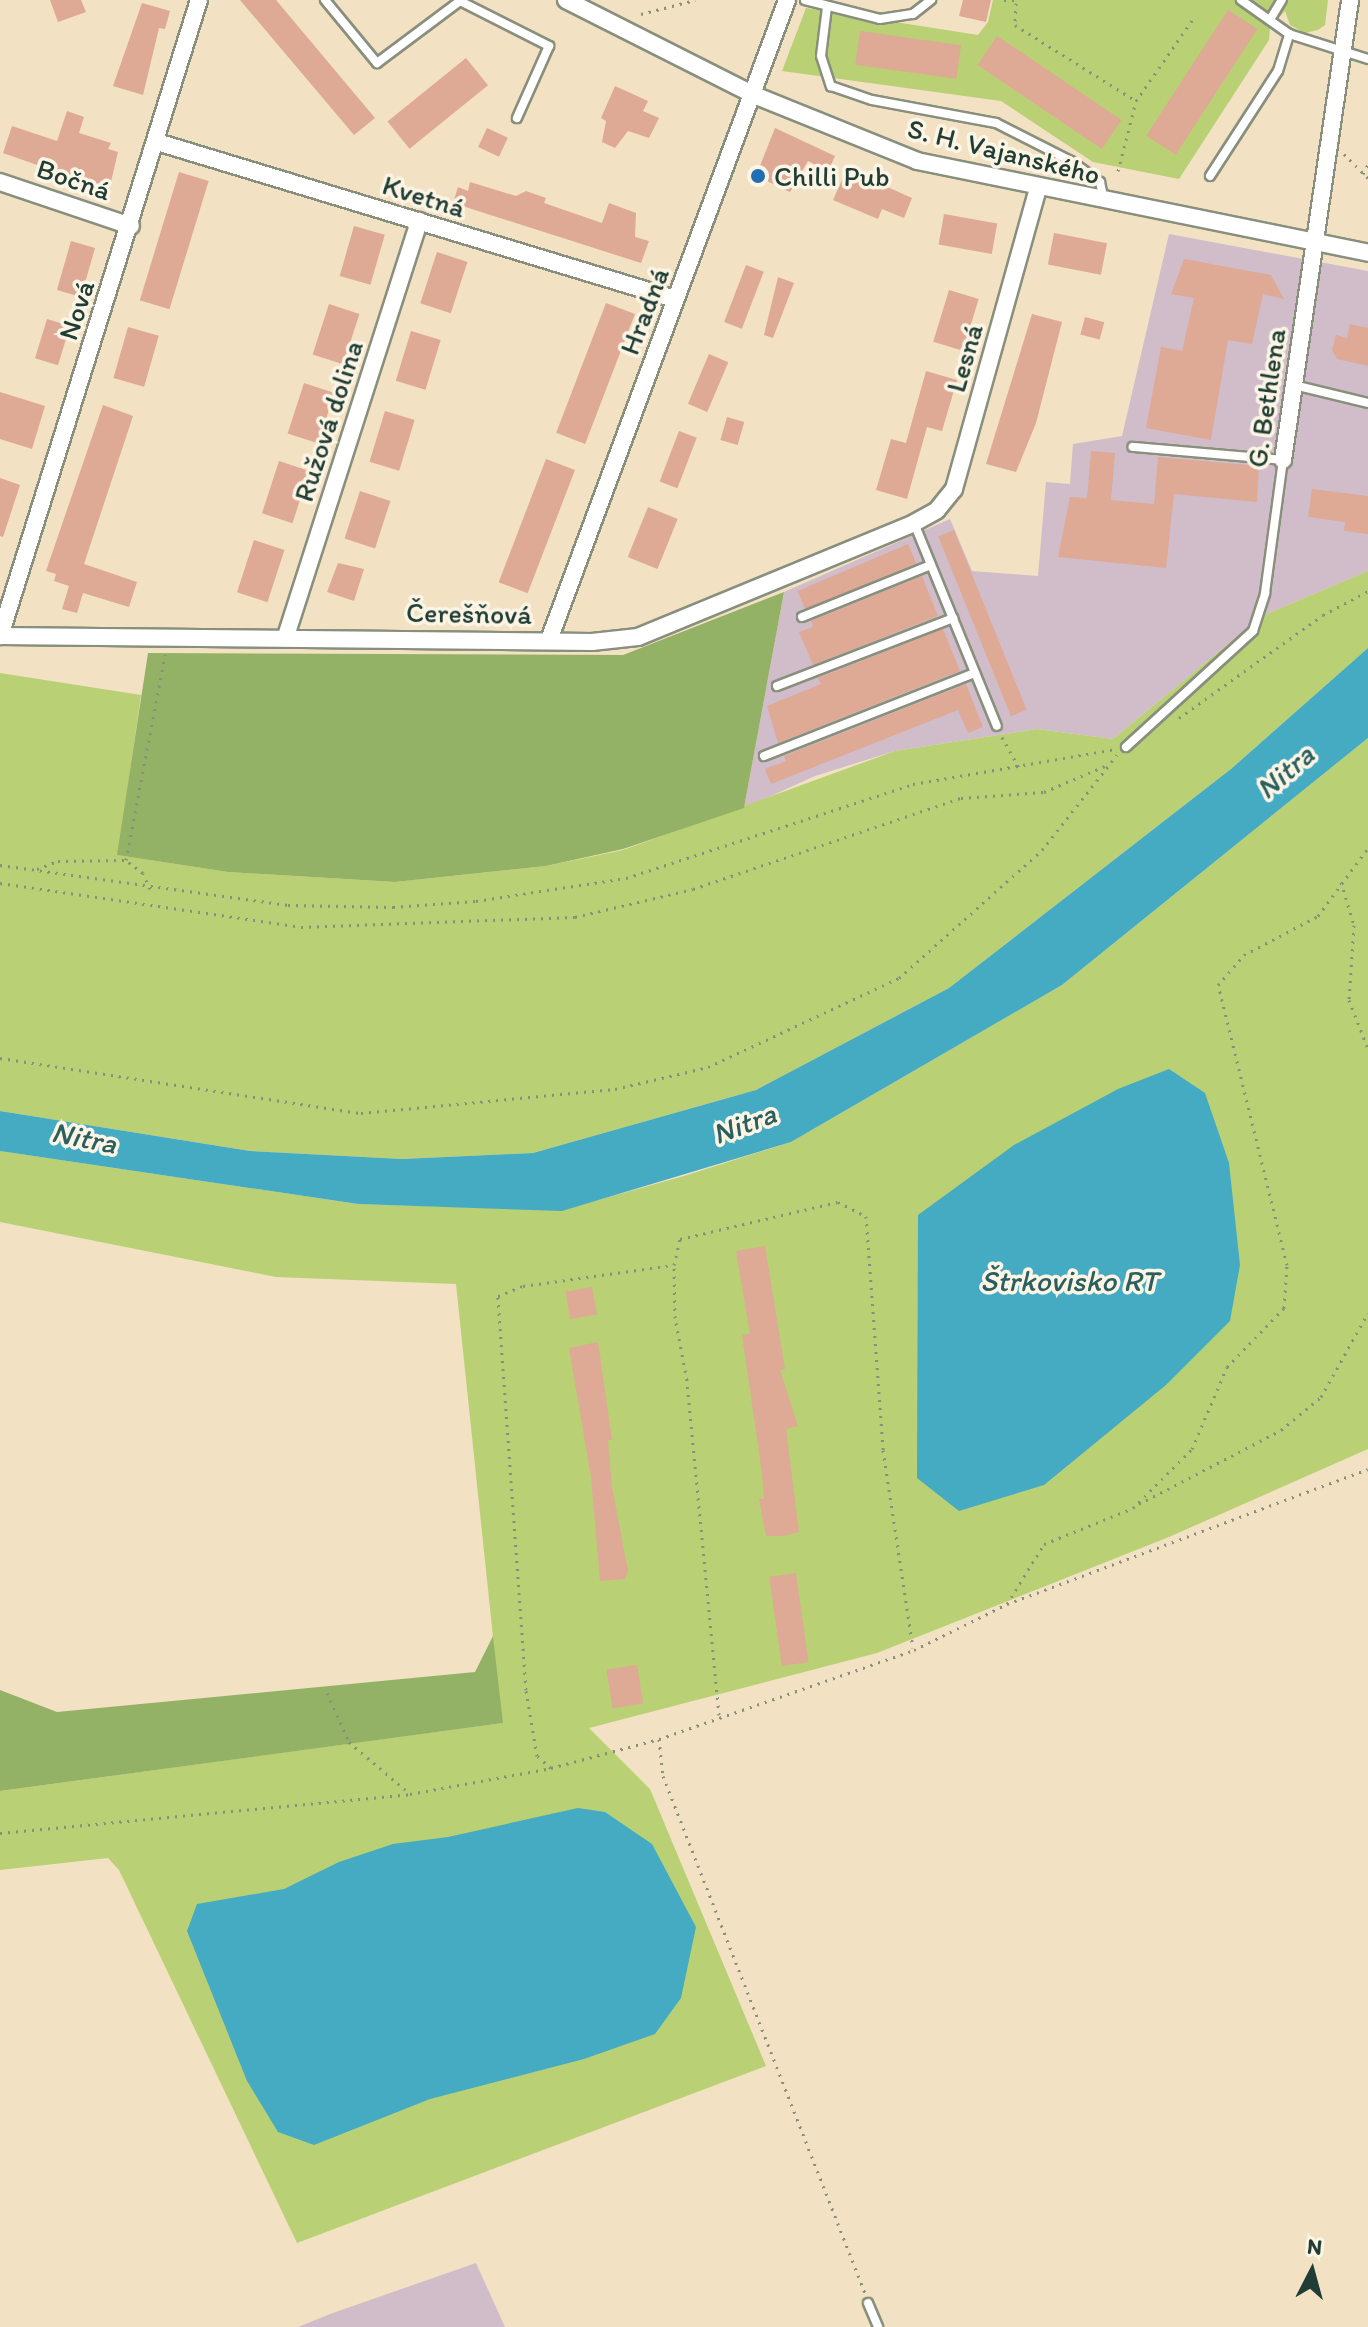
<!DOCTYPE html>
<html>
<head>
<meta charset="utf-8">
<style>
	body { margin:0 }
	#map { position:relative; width:1368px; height:2327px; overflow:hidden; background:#f2e1c3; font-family:Itim,sans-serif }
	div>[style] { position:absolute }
	.industrial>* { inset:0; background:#d1bdc9 }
	.green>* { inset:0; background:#bad074 }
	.forest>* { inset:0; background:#93b266 }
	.water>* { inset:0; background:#44abc3 }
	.building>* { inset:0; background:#dea995; transform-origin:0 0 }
	.path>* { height:3px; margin-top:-1.5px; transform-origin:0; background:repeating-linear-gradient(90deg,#888f7c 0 2px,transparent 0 8px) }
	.roads { filter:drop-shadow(2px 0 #888f7c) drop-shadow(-2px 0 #888f7c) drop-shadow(0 2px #888f7c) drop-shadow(0 -2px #888f7c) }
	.service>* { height:8px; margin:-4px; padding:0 4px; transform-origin:4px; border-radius:4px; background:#fff }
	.minor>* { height:16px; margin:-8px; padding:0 8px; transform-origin:8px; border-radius:8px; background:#fff }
	.dots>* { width:22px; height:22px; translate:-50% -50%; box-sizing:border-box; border:4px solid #fcf5e5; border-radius:50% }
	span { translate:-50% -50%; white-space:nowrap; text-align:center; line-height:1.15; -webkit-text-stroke:7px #fcf5e5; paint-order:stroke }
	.street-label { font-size:28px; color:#1f3d34 }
	.poi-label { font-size:28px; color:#1f3d34 }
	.left { translate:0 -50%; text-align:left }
	.water-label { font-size:30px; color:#2a5e5f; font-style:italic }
	.north { position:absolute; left:1272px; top:2231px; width:80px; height:80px; -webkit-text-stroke:6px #fcf5e5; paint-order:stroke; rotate:6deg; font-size:22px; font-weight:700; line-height:32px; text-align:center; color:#1f3d34 }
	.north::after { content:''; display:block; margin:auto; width:28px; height:36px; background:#1f3d34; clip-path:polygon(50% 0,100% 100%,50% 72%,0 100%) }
</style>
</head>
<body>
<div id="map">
	<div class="industrial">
		<i style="clip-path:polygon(1169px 234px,1368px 271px,1368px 571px,1262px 616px,1113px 739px,1037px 729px,895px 751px,815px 776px,744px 808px,784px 592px,950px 519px,972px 571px,1038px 576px,1046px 482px,1070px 484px,1073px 444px,1122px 436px)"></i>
		<i style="clip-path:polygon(476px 2263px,505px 2327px,298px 2327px,330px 2314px)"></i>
	</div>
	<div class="green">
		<i style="clip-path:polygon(993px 0,1328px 0,1325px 25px,1318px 30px,1305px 33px,1290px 25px,1285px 11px,1270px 27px,1269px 40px,1179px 179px,1093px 162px,1001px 101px,782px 71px,806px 8px,978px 35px,988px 22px)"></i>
		<i style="clip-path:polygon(1368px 571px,1368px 648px,1231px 769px,949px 988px,756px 1090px,533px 1153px,402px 1159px,250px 1151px,0 1111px,0 673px,141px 695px,118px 855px,228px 872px,395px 882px,546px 866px,623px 850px,895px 751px,1037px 729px,1113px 739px,1262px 616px)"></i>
		<i style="clip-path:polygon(1368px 738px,1368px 1449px,1169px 1537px,877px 1653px,589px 1728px,650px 1789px,766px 2066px,297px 2243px,119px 1870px,108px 1858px,0 1870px,0 1791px,502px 1723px,456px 1284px,276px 1277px,0 1222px,0 1151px,358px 1204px,562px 1210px,684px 1176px,791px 1142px,1062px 985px)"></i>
	</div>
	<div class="forest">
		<i style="clip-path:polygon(784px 592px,744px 808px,623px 849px,546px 866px,395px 882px,228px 872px,117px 855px,148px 653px,623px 655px)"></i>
		<i style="clip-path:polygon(493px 1636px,503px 1723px,0 1791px,0 1690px,57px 1712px,475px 1672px)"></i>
	</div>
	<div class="water">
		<i style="clip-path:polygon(1368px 648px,1368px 738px,1062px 985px,791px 1142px,562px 1211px,358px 1204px,0 1151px,0 1111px,250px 1151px,402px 1159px,533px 1153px,756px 1090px,949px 988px,1231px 769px)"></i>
		<i style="clip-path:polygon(1169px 1069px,1205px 1093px,1229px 1163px,1240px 1265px,1230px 1321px,1166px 1385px,1044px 1485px,959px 1511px,917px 1478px,918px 1215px,1014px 1145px,1118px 1089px)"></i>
		<i style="clip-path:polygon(578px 1808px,605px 1812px,652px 1844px,696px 1927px,681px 1998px,655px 2034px,584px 2059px,430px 2099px,314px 2145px,278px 2132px,247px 2081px,187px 1931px,197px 1904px,284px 1889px,339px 1862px,393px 1844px,448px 1837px)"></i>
	</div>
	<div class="building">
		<i style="clip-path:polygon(50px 0,81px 0,86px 12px,58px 22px)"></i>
		<i style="clip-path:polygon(240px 0,276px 0,375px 118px,354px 135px)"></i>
		<i style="clip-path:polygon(963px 0,991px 0,986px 22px,959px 16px)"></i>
		<i style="clip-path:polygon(142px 3px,170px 11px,165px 29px,159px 28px,143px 95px,113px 86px)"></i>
		<i style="left:1228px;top:10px;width:35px;height:150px;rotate:33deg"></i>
		<i style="left:860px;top:31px;width:102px;height:34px;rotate:8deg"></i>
		<i style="left:997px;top:36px;width:150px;height:35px;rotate:34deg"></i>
		<i style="left:466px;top:58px;width:35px;height:101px;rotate:51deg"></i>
		<i style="clip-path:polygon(615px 86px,648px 101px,643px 111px,659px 118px,649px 138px,628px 131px,615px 148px,602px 142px,606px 121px,601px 118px)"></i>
		<i style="clip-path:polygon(67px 111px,84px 117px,79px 133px,111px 143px,108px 149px,118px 152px,109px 190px,3px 153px,12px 126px,57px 141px)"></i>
		<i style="left:487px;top:128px;width:23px;height:21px;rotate:25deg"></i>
		<i style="clip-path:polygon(775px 128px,835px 156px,828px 171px,808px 161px,790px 192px,756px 176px)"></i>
		<i style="clip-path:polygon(847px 169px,912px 198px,904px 218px,882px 209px,878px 219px,833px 200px)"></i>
		<i style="left:179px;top:172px;width:31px;height:134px;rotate:17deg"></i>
		<i style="clip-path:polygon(470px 182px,516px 196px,526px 191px,546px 198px,544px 203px,602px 223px,609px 203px,636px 213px,635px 237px,649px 241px,641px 263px,453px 203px,458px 187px,468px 191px)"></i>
		<i style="left:944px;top:214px;width:54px;height:31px;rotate:10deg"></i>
		<i style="left:354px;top:226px;width:32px;height:52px;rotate:16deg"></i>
		<i style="left:1054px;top:233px;width:54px;height:32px;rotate:11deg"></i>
		<i style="left:71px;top:241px;width:25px;height:51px;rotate:16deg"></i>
		<i style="left:437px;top:252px;width:32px;height:54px;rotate:18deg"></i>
		<i style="clip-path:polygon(1184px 259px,1271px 275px,1284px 299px,1263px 294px,1252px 344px,1228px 340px,1211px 440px,1146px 428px,1161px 347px,1182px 351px,1194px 298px,1171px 294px)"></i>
		<i style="left:746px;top:265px;width:19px;height:61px;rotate:21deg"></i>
		<i style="clip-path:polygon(778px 277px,794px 283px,773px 338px,764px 335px)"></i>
		<i style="left:949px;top:290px;width:31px;height:54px;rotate:17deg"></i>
		<i style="left:606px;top:303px;width:31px;height:139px;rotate:21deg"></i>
		<i style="left:329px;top:304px;width:32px;height:53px;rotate:18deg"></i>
		<i style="clip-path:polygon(1032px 314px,1062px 322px,1036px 423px,1016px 472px,986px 464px)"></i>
		<i style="left:1085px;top:317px;width:20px;height:18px;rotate:15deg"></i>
		<i style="left:47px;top:319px;width:24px;height:41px;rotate:17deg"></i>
		<i style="clip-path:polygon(1350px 324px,1368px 328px,1368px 366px,1337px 359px,1332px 350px,1336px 335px,1347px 338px)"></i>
		<i style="left:128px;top:327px;width:32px;height:53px;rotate:16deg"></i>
		<i style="left:411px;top:331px;width:31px;height:52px;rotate:17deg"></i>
		<i style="left:709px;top:354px;width:21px;height:54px;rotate:23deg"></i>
		<i style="clip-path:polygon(926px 371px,957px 380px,942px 431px,927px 427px,907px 499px,876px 490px,891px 439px,906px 443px)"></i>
		<i style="left:304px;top:383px;width:32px;height:53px;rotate:18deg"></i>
		<i style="clip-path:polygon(0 392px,45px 406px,32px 449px,0 439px)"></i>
		<i style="clip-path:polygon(103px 405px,133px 416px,84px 564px,137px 582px,129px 607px,83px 593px,77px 613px,62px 609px,69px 586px,54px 581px,56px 574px,46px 571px)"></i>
		<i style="left:385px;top:411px;width:31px;height:53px;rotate:17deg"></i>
		<i style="left:727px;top:417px;width:18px;height:24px;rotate:16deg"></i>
		<i style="left:679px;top:431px;width:19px;height:54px;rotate:21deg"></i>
		<i style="clip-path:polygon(1091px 451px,1115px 453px,1111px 500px,1154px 504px,1158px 457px,1259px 466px,1257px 502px,1174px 494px,1166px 568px,1058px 557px,1070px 497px,1087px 498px)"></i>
		<i style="left:546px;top:459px;width:31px;height:132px;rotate:21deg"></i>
		<i style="left:279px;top:461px;width:32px;height:55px;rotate:18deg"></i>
		<i style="clip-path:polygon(0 478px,20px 485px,3px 537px,0 536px)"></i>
		<i style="clip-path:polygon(1312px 489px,1368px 496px,1368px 534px,1344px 531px,1345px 522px,1308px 517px)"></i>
		<i style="left:360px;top:491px;width:32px;height:50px;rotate:18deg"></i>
		<i style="left:648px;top:507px;width:32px;height:54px;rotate:22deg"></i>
		<i style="left:954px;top:530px;width:194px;height:17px;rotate:68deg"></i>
		<i style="left:254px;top:540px;width:32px;height:55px;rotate:18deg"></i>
		<i style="left:908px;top:544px;width:21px;height:120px;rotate:67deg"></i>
		<i style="clip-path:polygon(338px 563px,364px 569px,354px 601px,327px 592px)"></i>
		<i style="clip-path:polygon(922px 576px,938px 616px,813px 665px,799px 632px,813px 627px,811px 621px)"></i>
		<i style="clip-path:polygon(943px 629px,960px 671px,778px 743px,767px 706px,821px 684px,818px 678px)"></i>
		<i style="clip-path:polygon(966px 684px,983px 727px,968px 733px,958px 710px,771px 784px,765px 769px,786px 761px,784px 756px)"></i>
		<i style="clip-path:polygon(765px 1246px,785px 1369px,780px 1370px,798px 1426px,786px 1429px,799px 1532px,783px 1536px,766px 1536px,759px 1499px,764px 1499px,762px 1473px,742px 1335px,750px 1334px,736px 1251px)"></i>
		<i style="left:592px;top:1287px;width:28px;height:27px;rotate:80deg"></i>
		<i style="clip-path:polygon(598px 1342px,612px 1440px,608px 1440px,612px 1487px,628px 1571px,625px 1579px,600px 1581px,591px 1477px,569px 1348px)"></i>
		<i style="left:796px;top:1573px;width:90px;height:27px;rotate:82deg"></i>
		<i style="left:637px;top:1665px;width:39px;height:31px;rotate:81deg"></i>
	</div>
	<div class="path">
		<i style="left:1004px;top:0;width:13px"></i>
		<i style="left:1016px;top:3px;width:22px;rotate:93deg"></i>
		<i style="left:1015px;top:25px;width:143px;rotate:32.1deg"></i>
		<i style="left:1136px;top:101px;width:100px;rotate:-55.2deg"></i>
		<i style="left:641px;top:14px;width:56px;rotate:-14.5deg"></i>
		<i style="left:1344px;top:154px;width:34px;rotate:45deg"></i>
		<i style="left:1118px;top:171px;width:72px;rotate:-75.6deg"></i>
		<i style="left:1363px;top:174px;width:11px;rotate:-63deg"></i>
		<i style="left:1179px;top:718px;width:177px;rotate:-35.6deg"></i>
		<i style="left:1323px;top:615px;width:51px;rotate:-28.1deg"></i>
		<i style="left:1002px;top:737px;width:35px;rotate:61deg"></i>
		<i style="left:0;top:865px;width:291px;rotate:7.9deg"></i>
		<i style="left:288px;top:905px;width:105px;rotate:1.1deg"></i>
		<i style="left:393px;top:907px;width:83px;rotate:-4.1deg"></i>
		<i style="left:476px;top:901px;width:152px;rotate:-8.7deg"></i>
		<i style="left:626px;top:878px;width:302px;rotate:-18.1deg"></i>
		<i style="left:913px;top:784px;width:205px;rotate:-9.8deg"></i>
		<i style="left:37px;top:869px;width:22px;rotate:-21deg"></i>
		<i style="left:58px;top:861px;width:68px;rotate:-0.8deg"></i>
		<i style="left:1341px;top:882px;width:45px;rotate:73.2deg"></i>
		<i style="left:1354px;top:925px;width:75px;rotate:93.8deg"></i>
		<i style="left:1349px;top:1000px;width:53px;rotate:68.8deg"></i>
		<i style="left:0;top:883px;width:304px;rotate:8.3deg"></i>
		<i style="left:301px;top:927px;width:274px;rotate:-2.1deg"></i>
		<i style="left:575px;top:917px;width:121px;rotate:-13.3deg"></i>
		<i style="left:693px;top:889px;width:283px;rotate:-18.8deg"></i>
		<i style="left:961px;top:798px;width:83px;rotate:-4.1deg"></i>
		<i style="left:1044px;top:792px;width:66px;rotate:-23.1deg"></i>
		<i style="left:150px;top:889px;width:17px;rotate:-114deg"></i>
		<i style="left:143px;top:873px;width:21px;rotate:-143deg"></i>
		<i style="left:126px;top:860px;width:209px;rotate:-79.2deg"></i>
		<i style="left:0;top:1058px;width:365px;rotate:8.7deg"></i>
		<i style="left:361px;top:1113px;width:255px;rotate:-5.4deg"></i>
		<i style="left:615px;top:1089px;width:96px;rotate:-13.3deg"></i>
		<i style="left:708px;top:1067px;width:211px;rotate:-25deg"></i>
		<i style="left:899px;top:978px;width:192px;rotate:-41.8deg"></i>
		<i style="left:1042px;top:850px;width:121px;rotate:-51.7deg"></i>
		<i style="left:1139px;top:1504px;width:160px;rotate:-27.5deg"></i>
		<i style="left:1281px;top:1430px;width:52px;rotate:-39.5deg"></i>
		<i style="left:1321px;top:1397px;width:96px;rotate:-60.8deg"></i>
		<i style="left:1007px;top:1604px;width:70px;rotate:-58.3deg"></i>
		<i style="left:1044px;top:1544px;width:96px;rotate:-22deg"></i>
		<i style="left:1133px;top:1508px;width:83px;rotate:-45deg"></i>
		<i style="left:1192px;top:1449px;width:89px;rotate:-66.9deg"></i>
		<i style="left:1227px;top:1367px;width:82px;rotate:-46deg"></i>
		<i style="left:1284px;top:1308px;width:43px;rotate:-86deg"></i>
		<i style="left:1287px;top:1265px;width:288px;rotate:-103.8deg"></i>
		<i style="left:1218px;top:985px;width:40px;rotate:-49deg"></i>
		<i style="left:1244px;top:955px;width:84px;rotate:-27.8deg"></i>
		<i style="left:1318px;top:916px;width:84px;rotate:-53.7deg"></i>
		<i style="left:327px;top:1693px;width:54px;rotate:65.8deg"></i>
		<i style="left:349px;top:1742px;width:79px;rotate:40.4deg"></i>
		<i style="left:719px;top:1715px;width:337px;rotate:-95.5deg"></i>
		<i style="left:687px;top:1380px;width:63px;rotate:-101deg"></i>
		<i style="left:675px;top:1318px;width:53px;rotate:-91.1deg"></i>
		<i style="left:674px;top:1265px;width:27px;rotate:-77deg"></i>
		<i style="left:680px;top:1239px;width:162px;rotate:-13.2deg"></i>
		<i style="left:838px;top:1202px;width:31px;rotate:27deg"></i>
		<i style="left:866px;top:1216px;width:235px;rotate:85.8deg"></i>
		<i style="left:883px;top:1450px;width:200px;rotate:81.4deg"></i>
		<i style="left:659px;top:1739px;width:37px;rotate:84deg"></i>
		<i style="left:663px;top:1776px;width:555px;rotate:68.66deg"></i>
		<i style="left:551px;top:1768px;width:18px;rotate:-139deg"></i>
		<i style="left:537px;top:1756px;width:67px;rotate:-99.5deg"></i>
		<i style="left:526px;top:1690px;width:395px;rotate:-94.1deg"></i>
		<i style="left:498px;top:1296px;width:27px;rotate:-22deg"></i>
		<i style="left:523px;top:1286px;width:150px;rotate:-8deg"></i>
		<i style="left:0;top:1833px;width:412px;rotate:-5.4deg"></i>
		<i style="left:410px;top:1794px;width:143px;rotate:-10.4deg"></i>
		<i style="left:551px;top:1768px;width:112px;rotate:-15deg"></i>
		<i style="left:659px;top:1739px;width:270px;rotate:-19.2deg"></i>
		<i style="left:914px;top:1650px;width:104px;rotate:-26.3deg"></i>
		<i style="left:1007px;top:1604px;width:385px;rotate:-20.5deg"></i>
	</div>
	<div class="roads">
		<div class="service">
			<i style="left:325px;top:0;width:82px;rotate:50.5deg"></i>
			<i style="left:377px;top:63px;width:104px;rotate:-36.8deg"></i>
			<i style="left:460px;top:1px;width:100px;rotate:26.8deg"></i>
			<i style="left:549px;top:46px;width:79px;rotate:114deg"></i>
			<i style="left:805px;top:0;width:77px;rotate:14.2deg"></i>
			<i style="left:880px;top:19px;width:33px;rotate:-9deg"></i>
			<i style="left:913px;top:14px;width:23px;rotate:-38deg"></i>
			<i style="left:1241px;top:0;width:59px;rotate:35.3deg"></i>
			<i style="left:827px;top:7px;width:49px;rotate:97deg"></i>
			<i style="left:821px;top:56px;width:32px;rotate:72deg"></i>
			<i style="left:831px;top:86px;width:43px;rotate:18.9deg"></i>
			<i style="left:872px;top:100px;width:126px;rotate:10.5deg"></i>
			<i style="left:996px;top:123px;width:84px;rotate:26.9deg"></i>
			<i style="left:1071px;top:161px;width:36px;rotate:36deg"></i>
			<i style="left:1100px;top:182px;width:19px;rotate:78deg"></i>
			<i style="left:1271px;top:18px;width:21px;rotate:-59deg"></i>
			<i style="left:1210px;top:176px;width:125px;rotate:-57.1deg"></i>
			<i style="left:1278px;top:71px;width:39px;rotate:-73deg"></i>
			<i style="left:1289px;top:34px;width:83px;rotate:17.6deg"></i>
			<i style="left:1294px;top:385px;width:76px;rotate:13.7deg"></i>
			<i style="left:914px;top:523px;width:219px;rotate:67.8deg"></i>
			<i style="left:802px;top:617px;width:139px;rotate:-22deg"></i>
			<i style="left:777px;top:686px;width:189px;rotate:-21.1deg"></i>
			<i style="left:1126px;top:747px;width:172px;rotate:-42.4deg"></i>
			<i style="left:1253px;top:631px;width:40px;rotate:-72deg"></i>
			<i style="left:1265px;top:593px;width:134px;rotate:-82.3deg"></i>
			<i style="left:1283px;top:460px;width:151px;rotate:-175deg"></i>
			<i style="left:764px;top:756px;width:227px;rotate:-21.5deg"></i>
			<i style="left:868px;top:2303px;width:26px;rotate:67deg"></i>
		</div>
		<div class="minor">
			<i style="left:566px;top:0;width:211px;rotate:26.8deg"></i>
			<i style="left:754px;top:95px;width:176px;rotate:22deg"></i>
			<i style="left:917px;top:161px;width:460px;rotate:11.5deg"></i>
			<i style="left:157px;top:142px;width:541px;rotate:16.86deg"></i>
			<i style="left:0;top:182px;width:138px;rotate:18.6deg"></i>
			<i style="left:1283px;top:460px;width:465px;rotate:-81.7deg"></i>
			<i style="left:0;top:636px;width:592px;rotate:0.58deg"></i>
			<i style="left:592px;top:642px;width:46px;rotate:-6.2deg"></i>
			<i style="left:638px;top:637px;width:299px;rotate:-22.4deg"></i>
			<i style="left:914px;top:523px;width:26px;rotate:-29deg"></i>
			<i style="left:937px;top:510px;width:27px;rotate:-51deg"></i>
			<i style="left:954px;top:489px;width:312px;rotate:-74.4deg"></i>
			<i style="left:0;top:636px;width:666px;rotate:-72.63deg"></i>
			<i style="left:286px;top:636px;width:436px;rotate:-72.2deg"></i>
			<i style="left:549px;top:640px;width:683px;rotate:-69.6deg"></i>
		</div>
	</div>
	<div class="dots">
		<i style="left:758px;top:176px;background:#1f6fb2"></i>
	</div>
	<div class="street-label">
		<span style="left:1004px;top:151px;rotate:14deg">S. H. Vajanského</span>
		<span style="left:74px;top:179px;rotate:19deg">Bočná</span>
		<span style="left:424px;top:196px;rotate:17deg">Kvetná</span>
		<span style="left:76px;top:310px;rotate:-72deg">Nová</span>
		<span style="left:644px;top:311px;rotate:-69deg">Hradná</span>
		<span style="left:964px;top:358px;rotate:-74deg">Lesná</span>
		<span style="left:1266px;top:398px;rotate:-82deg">G. Bethlena</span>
		<span style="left:328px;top:421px;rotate:-72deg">Ružová dolina</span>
		<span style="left:469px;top:613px;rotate:1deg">Čerešňová</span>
	</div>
	<div class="poi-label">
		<span class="left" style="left:774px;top:176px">Chilli Pub</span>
	</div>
	<div class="water-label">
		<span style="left:1285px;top:772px;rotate:-41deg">Nitra</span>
		<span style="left:744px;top:1124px;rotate:-21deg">Nitra</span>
		<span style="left:84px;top:1138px;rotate:11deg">Nitra</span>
		<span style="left:1069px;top:1281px">Štrkovisko RT</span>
	</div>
	<div class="north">N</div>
</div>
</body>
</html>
